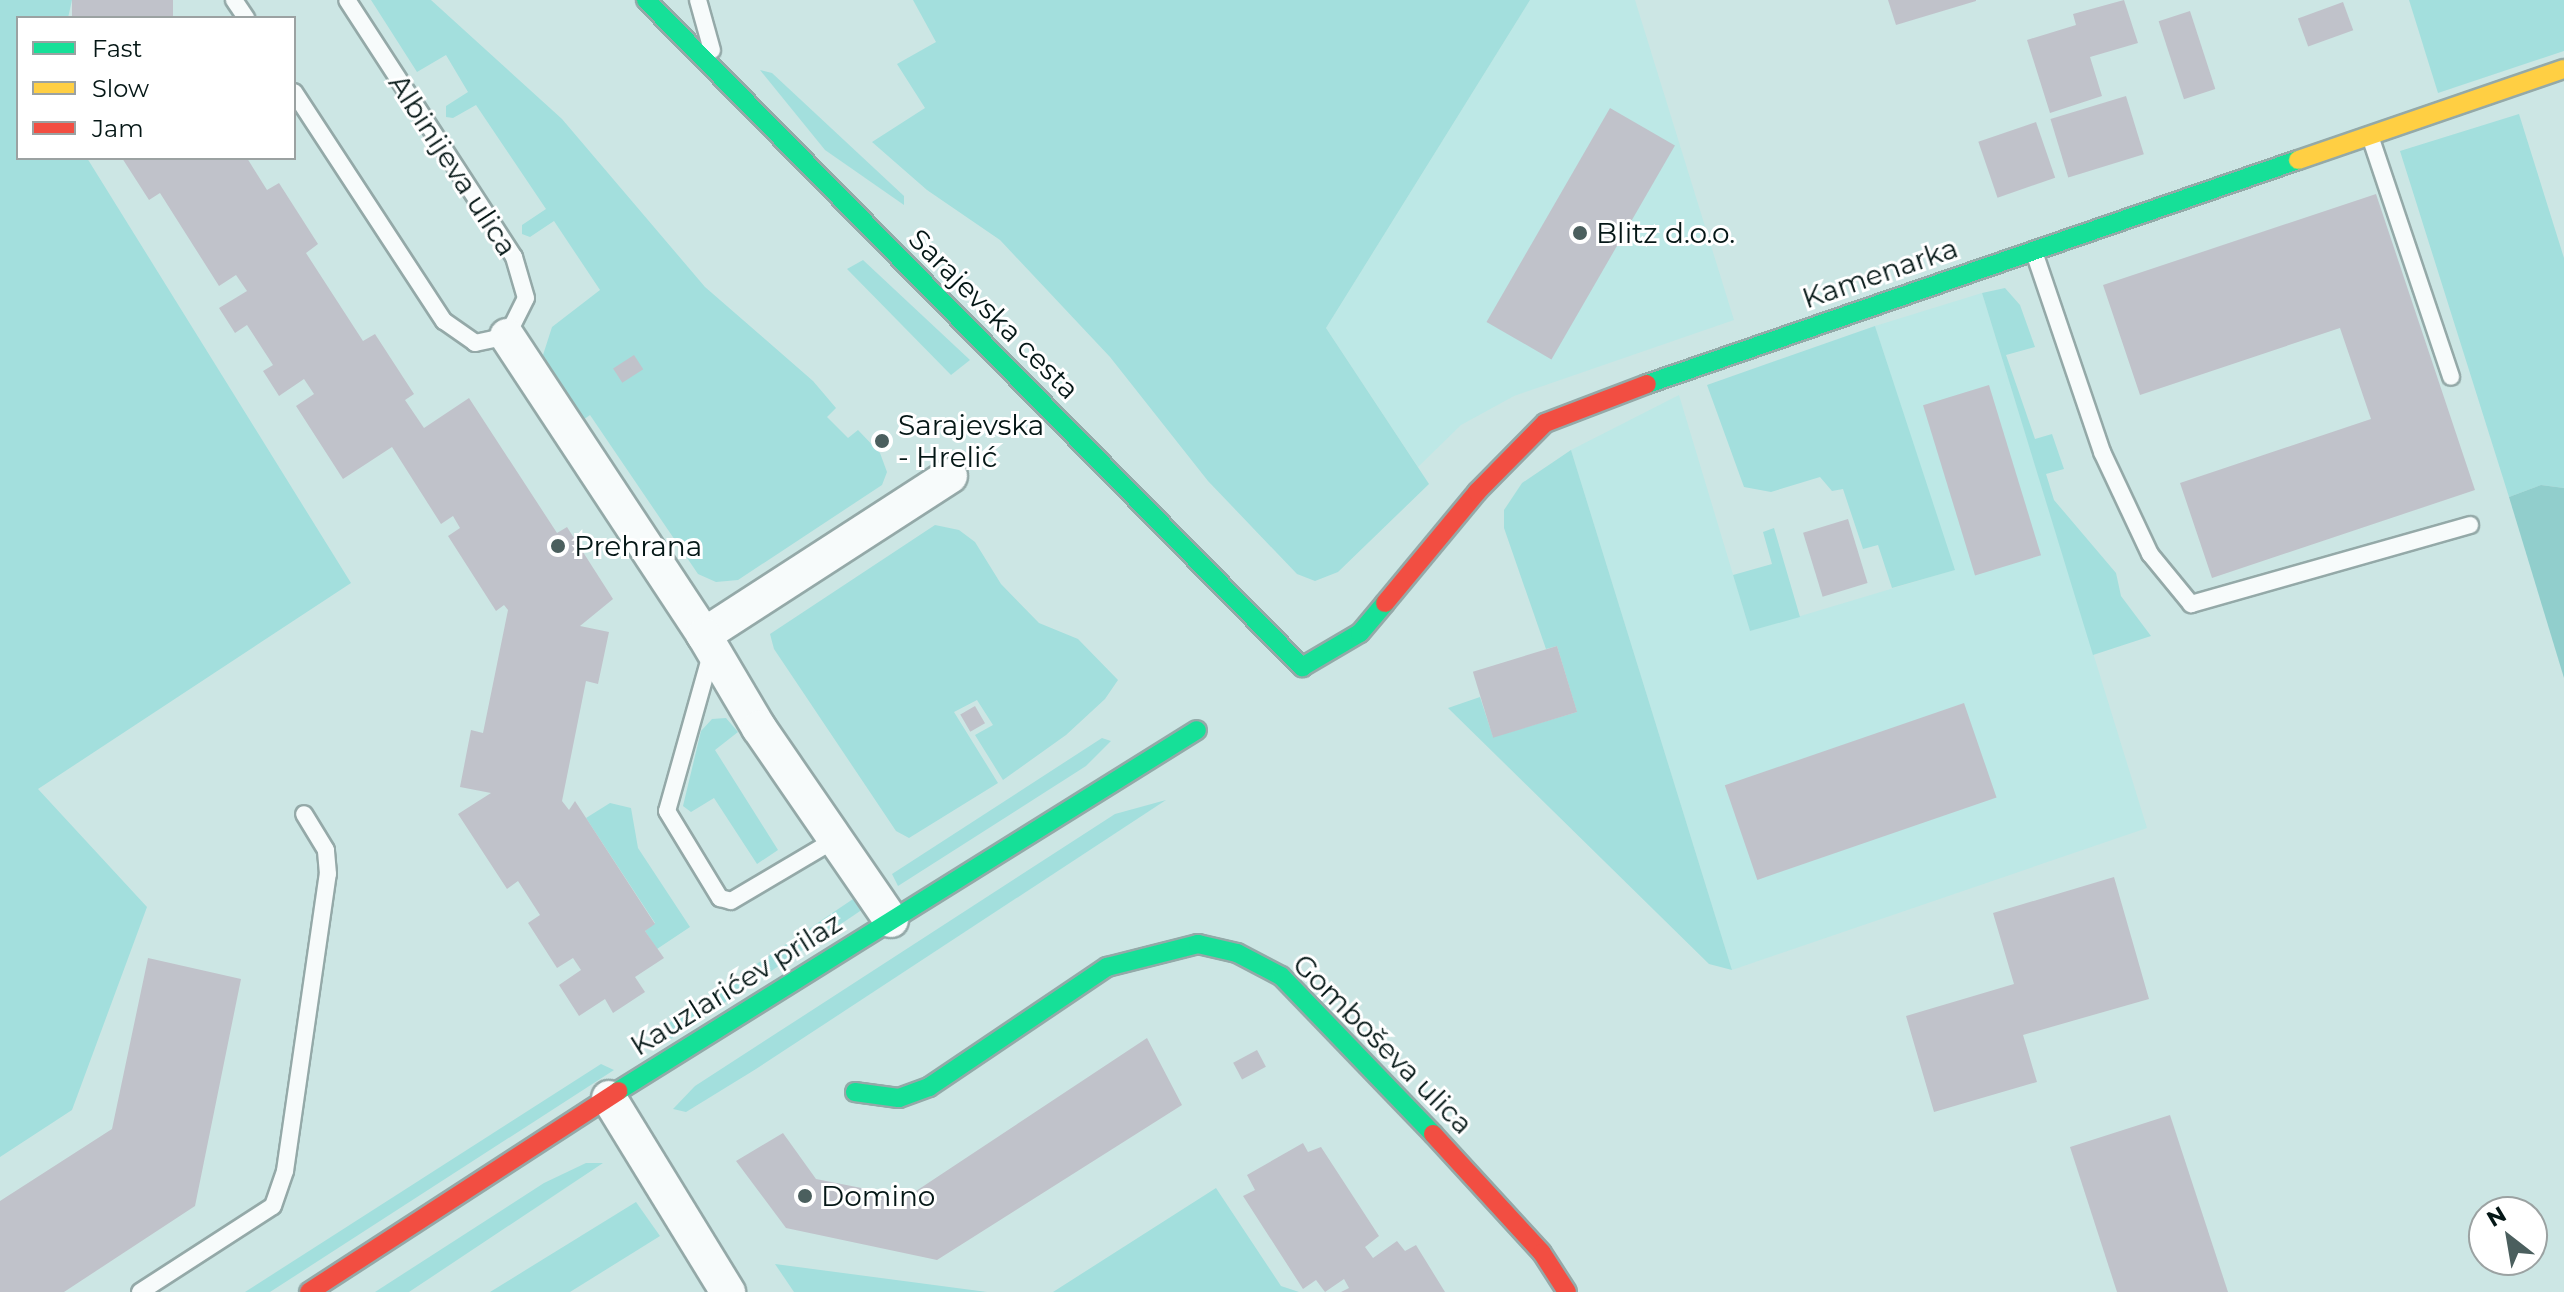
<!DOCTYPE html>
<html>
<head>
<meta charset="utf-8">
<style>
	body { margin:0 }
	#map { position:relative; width:2564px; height:1292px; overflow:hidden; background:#cce6e4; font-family:Montserrat,sans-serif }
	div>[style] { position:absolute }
	.built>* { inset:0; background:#bde8e6 }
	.green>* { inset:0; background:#a3dfdd; transform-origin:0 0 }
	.forest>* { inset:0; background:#91cecc }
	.building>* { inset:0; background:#c0c2ca; transform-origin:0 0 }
	.roads { filter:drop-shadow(2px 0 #94a9a8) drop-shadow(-2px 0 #94a9a8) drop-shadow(0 2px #94a9a8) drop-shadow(0 -2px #94a9a8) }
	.lane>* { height:16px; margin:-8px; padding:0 8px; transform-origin:8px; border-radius:8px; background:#f7fbfb }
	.street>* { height:34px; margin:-17px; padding:0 17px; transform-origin:17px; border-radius:17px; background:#f7fbfb }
	.fast>* { height:18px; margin:-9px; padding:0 9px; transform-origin:9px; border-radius:9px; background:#16e098 }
	.slow>* { height:18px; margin:-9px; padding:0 9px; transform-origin:9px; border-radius:9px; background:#ffcf43 }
	.jam>* { height:18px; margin:-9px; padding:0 9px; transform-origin:9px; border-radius:9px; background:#f24e42 }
	.dots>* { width:22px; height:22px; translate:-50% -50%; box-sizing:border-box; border:4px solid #fff; border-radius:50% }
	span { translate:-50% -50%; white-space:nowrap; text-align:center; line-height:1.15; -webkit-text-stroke:6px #fff; paint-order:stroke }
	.street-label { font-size:28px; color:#051716 }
	.poi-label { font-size:28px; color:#051716 }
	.left { translate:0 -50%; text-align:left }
	.legend { position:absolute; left:16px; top:16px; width:280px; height:144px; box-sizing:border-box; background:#fff; border:2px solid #9ba2a2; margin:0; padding:10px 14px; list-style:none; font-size:24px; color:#051716 }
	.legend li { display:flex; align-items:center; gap:16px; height:40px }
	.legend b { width:40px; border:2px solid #9ba2a2 }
	.north { position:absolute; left:2468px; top:1196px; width:80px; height:80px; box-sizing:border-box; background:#fff; border:2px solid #9ba2a2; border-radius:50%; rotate:329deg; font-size:22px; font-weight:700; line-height:32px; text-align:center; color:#051716 }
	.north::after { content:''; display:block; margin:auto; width:28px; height:36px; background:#4b5f5e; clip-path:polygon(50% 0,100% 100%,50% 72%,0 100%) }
</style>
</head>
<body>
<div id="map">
	<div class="built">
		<i style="clip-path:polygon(1530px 0,1635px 0,1734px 320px,1514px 396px,1461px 425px,1418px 467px,1326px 328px)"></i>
		<i style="clip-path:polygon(1982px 293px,2147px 828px,1732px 970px,1571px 450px,1679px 395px,1750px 631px,1954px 570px,1875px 326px)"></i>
	</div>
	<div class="green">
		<i style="clip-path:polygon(0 0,72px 0,68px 18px,18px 18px,18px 158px,87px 158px,351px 583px,38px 789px,147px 907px,72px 1110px,0 1157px)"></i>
		<i style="clip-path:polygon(371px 0,431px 0,562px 119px,705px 287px,813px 381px,836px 408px,827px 417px,848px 438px,858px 430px,880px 453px,887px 472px,882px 485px,738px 580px,716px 582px,698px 574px,590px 415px,583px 420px,543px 355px,552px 327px,600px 290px,554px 221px,530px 237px,522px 234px,522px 225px,546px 209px,476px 105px,453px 118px,446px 117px,446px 106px,468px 92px,446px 55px,417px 72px)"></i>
		<i style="clip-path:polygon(913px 0,1530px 0,1326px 328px,1429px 484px,1338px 572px,1315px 581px,1297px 574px,1208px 481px,1110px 357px,1000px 240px,927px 190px,872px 142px,925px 108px,897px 64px,936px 42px)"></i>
		<i style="clip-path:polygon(2409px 0,2564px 0,2564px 51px,2438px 93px)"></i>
		<i style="clip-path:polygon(760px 70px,772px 73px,904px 196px,904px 205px,825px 150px)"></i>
		<i style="clip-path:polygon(2519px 114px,2564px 258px,2564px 488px,2541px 485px,2509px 497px,2400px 151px)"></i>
		<i style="clip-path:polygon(863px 260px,970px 360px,951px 375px,847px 269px)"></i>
		<i style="clip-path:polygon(2005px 288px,2020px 305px,2035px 347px,2006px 355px,2035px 439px,2052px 434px,2064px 469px,2046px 474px,2054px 500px,2116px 573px,2121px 596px,2151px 636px,2093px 655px,1982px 293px)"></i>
		<i style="clip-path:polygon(1875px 326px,1955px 570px,1892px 588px,1878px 545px,1863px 549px,1843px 489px,1832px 491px,1820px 477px,1771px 492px,1744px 487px,1707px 385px)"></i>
		<i style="clip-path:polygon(1571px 450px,1732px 970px,1709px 964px,1448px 708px,1480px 697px,1493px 737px,1577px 712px,1557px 646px,1546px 649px,1504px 528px,1504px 510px,1522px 483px)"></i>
		<i style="clip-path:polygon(935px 525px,959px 530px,975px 542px,1001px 584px,1039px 623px,1078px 639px,1118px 680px,1105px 699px,1066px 735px,1003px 780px,975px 735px,993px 725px,977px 700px,954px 712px,998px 783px,909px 838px,896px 831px,774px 649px,770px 634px)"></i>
		<i style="clip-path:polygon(1774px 528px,1800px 617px,1750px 631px,1733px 575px,1772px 564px,1763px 532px)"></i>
		<i style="clip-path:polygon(726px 718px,738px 732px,715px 750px,778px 850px,757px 864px,714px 798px,691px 812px,683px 806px,701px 731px,712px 719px)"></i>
		<i style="clip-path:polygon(1102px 738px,1111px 741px,1086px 766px,898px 886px,892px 874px)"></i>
		<i style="clip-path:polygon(1166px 800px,756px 1069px,686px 1112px,673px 1109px,695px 1086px,1115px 814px)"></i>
		<i style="clip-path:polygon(610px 803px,631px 808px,638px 848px,690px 927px,657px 949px,645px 931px,655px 923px,586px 818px)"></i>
		<i style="left:856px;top:897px;width:14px;height:238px;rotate:56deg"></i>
		<i style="clip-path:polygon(601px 1064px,614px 1070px,270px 1292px,245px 1292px)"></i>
		<i style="clip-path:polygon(586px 1163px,603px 1163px,409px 1292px,375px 1292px,544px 1183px)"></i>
		<i style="clip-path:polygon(1216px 1188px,1281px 1286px,1299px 1292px,1053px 1292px)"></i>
		<i style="clip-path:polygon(636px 1202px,660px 1236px,570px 1292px,490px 1292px)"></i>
		<i style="clip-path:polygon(775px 1264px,987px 1292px,794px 1292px)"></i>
	</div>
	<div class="forest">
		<i style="clip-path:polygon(2541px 485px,2564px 488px,2564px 678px,2509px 497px)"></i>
	</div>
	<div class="building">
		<i style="left:72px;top:0;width:101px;height:18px"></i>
		<i style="clip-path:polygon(1888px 0,1976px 0,1976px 1px,1896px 25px)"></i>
		<i style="clip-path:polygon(2124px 0,2138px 43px,2090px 57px,2102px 96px,2050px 113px,2027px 40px,2076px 25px,2073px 14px)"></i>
		<i style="left:2343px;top:2px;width:30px;height:48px;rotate:70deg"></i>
		<i style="left:2190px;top:11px;width:82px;height:33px;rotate:72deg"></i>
		<i style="left:2126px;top:96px;width:61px;height:79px;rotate:73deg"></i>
		<i style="left:1610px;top:108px;width:75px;height:247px;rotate:30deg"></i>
		<i style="left:2036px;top:122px;width:59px;height:61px;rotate:71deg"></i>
		<i style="clip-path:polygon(122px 158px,247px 158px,267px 190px,279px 183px,318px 244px,306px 253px,363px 341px,375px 334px,414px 394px,405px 400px,424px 428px,469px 398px,557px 533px,567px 527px,613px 599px,580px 626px,609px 632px,598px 684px,586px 681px,562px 801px,569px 810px,575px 801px,655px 924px,645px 931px,664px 958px,635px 977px,645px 992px,613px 1013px,605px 999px,579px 1016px,559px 985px,581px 970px,573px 958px,557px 968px,528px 923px,540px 915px,518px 881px,507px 889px,458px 814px,491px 793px,460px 787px,471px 730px,483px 733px,508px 610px,504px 605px,496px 611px,448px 536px,460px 528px,453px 516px,441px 524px,392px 447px,343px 479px,296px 406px,314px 394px,304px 379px,279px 396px,263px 371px,273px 365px,247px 325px,235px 333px,219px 308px,247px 291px,236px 275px,219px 286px,160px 193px,149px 200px)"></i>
		<i style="clip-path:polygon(2376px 194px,2475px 490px,2212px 578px,2180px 483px,2371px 419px,2340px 328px,2140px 395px,2103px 285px)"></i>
		<i style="left:634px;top:355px;width:17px;height:25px;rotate:57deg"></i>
		<i style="left:1989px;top:385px;width:178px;height:69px;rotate:73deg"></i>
		<i style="left:1848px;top:519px;width:67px;height:47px;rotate:73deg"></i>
		<i style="left:1557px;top:646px;width:69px;height:88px;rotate:73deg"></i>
		<i style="left:1964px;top:703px;width:100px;height:253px;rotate:71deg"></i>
		<i style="left:975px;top:706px;width:20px;height:17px;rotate:60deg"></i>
		<i style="clip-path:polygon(2114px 877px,2149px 999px,2023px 1035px,2037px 1082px,1934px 1112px,1906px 1016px,2014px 984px,1993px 913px)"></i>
		<i style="clip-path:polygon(148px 958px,241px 979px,195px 1206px,64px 1292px,0 1292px,0 1201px,112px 1129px)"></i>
		<i style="clip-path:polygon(1147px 1038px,1182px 1105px,937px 1260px,786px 1228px,736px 1161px,783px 1133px,816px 1179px,907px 1197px)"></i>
		<i style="left:1257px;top:1050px;width:19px;height:27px;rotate:62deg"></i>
		<i style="clip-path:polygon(2170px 1115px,2228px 1292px,2117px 1292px,2070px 1147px)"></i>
		<i style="clip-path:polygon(1303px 1143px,1308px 1152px,1321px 1147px,1379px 1236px,1365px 1247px,1373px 1258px,1397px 1241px,1405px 1251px,1416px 1245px,1445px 1292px,1341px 1292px,1349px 1288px,1344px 1279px,1325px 1292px,1316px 1280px,1303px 1289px,1243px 1196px,1255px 1190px,1247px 1175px)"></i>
	</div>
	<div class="roads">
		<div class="lane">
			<i style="left:234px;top:0;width:22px;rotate:56deg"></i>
			<i style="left:698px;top:0;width:52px;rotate:74.4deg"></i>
			<i style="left:294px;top:92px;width:274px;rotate:56.8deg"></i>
			<i style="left:444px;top:321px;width:38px;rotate:35deg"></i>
			<i style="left:475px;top:343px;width:33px;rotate:-12deg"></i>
			<i style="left:507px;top:336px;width:42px;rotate:-63.4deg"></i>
			<i style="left:526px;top:298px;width:43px;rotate:-106.3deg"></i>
			<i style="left:514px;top:257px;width:306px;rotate:-123deg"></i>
			<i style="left:2370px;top:136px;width:254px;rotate:71.4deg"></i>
			<i style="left:2034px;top:252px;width:211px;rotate:71.2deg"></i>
			<i style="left:2102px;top:452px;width:113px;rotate:64.8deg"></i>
			<i style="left:2150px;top:554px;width:65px;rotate:50.6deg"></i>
			<i style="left:2191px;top:604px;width:290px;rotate:-15.8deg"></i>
			<i style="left:712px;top:651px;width:166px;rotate:105.7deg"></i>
			<i style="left:667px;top:811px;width:102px;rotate:58.7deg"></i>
			<i style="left:720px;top:898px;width:11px;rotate:15deg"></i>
			<i style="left:731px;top:901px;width:122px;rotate:-30.6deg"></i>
			<i style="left:140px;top:1292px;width:158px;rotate:-32.9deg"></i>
			<i style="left:273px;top:1206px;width:37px;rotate:-71deg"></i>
			<i style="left:285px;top:1171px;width:300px;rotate:-81.8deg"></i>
			<i style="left:328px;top:874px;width:24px;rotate:-95deg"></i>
			<i style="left:326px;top:850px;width:42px;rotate:-121.4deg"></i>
		</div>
		<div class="street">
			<i style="left:507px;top:336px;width:358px;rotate:56.6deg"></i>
			<i style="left:704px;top:635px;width:293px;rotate:-32.9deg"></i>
			<i style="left:704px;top:635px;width:108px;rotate:59.4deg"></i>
			<i style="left:759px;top:728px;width:233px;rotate:55.5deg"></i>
			<i style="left:609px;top:1098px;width:228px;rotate:58.5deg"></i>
		</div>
		<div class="fast">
			<i style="left:646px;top:0;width:936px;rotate:45.48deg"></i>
			<i style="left:1302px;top:667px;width:67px;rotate:-30.4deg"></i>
			<i style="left:1360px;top:633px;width:39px;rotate:-50deg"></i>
			<i style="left:1647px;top:384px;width:688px;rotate:-18.99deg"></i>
			<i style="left:618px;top:1091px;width:682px;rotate:-31.94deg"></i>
			<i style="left:855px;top:1092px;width:44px;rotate:7.8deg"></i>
			<i style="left:899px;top:1098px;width:32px;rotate:-20deg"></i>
			<i style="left:929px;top:1087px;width:215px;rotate:-34deg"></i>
			<i style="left:1107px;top:967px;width:94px;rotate:-14.2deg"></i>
			<i style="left:1198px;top:944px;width:40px;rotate:13deg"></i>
			<i style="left:1237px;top:953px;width:50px;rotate:27.6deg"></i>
			<i style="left:1281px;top:976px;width:219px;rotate:46.1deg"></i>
		</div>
		<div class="slow">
			<i style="left:2298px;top:160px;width:281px;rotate:-18.9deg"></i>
		</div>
		<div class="jam">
			<i style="left:1385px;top:603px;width:144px;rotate:-50.3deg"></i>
			<i style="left:1477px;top:492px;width:97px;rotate:-45.4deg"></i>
			<i style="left:1545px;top:423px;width:109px;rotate:-20.9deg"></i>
			<i style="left:1433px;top:1134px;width:161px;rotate:47.5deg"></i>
			<i style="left:1542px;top:1253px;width:46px;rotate:57.3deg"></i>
			<i style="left:309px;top:1292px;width:369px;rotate:-33deg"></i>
		</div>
	</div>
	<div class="dots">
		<i style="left:1580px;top:233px;background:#4b5f5e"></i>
		<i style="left:882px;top:441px;background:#4b5f5e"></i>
		<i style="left:558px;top:546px;background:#4b5f5e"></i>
		<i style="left:805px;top:1196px;background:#4b5f5e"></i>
	</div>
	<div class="street-label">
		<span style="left:453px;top:165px;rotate:57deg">Albinijeva ulica</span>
		<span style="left:1880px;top:273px;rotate:-19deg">Kamenarka</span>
		<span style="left:994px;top:314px;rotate:45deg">Sarajevska cesta</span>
		<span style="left:736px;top:984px;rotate:-32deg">Kauzlarićev prilaz</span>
		<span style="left:1383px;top:1044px;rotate:45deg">Gomboševa ulica</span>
	</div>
	<div class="poi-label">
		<span class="left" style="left:1596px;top:233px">Blitz d.o.o.</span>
		<span class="left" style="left:898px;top:441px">Sarajevska<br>- Hrelić</span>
		<span class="left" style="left:574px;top:546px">Prehrana</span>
		<span class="left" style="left:821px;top:1196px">Domino</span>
	</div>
	<ul class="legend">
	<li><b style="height:10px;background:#16e098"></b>Fast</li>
	<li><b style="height:10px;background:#ffcf43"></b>Slow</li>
	<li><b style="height:10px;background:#f24e42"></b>Jam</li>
	</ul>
	<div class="north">N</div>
</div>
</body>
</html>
